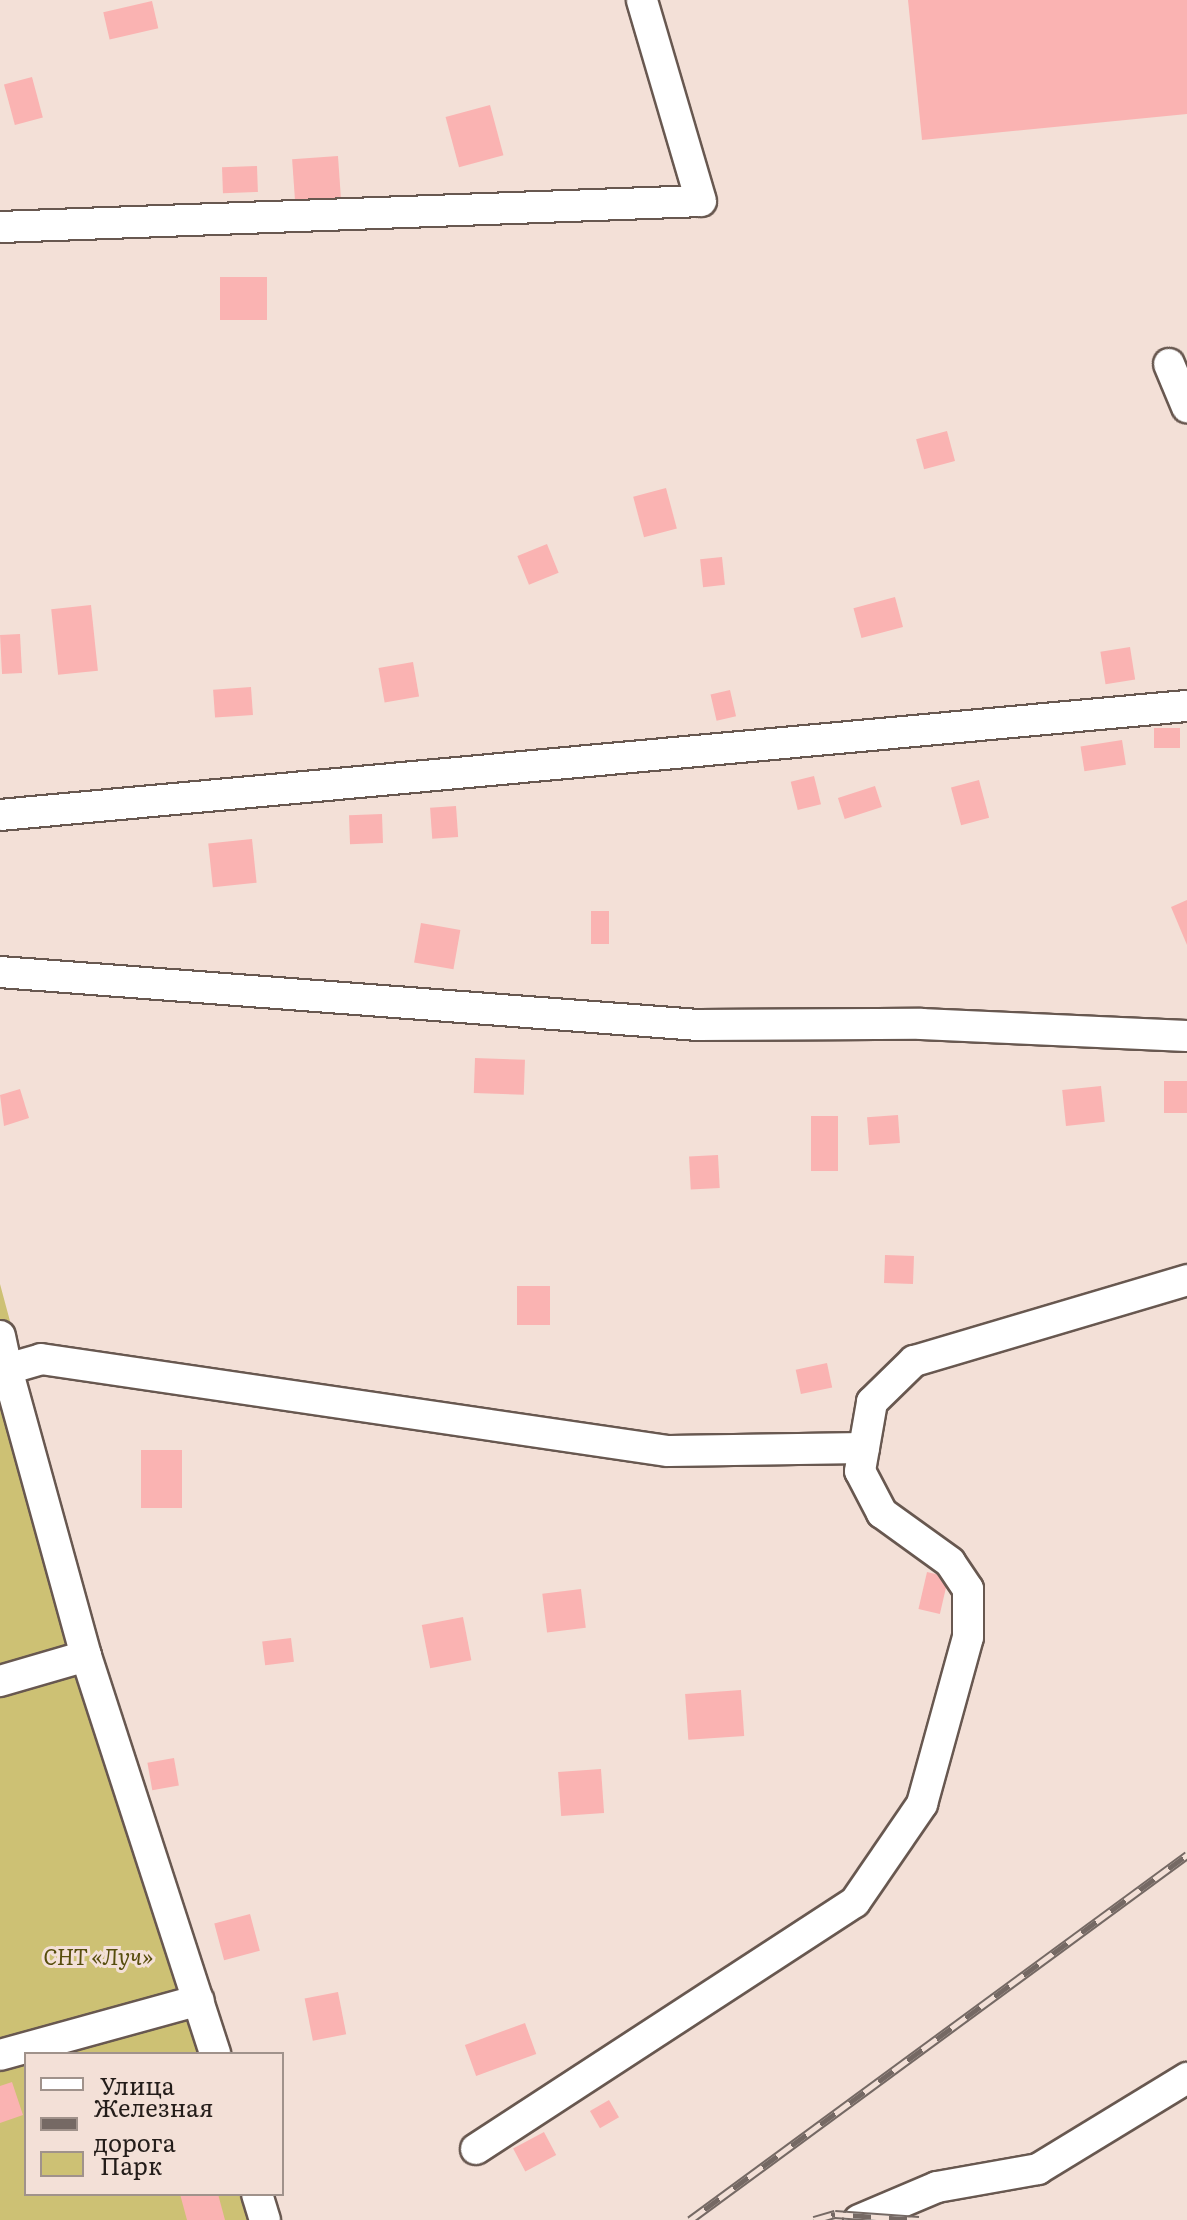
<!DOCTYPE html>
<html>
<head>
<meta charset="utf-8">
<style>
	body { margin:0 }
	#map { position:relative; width:1187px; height:2220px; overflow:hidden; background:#f3e0d7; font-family:Literata,serif }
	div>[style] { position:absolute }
	.green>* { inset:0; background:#cdc174 }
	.building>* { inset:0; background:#fab3b2; transform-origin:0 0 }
	.roads { filter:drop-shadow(2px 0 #685850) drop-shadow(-2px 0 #685850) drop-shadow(0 2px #685850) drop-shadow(0 -2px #685850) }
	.minor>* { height:30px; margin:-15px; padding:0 15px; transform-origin:15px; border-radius:15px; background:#fff }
	.rail>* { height:9px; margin-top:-4.5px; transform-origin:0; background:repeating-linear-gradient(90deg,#f3e0d7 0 18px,#756964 0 36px); box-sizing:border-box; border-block:2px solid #756964 }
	span { translate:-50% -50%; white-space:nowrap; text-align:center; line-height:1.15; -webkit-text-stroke:6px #f3e0d7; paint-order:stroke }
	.park-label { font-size:22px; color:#574d0c; font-style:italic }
	.legend { position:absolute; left:24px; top:2052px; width:260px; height:144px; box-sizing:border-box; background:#f3e0d7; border:2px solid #a0928b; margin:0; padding:10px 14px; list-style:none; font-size:24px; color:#241d1a }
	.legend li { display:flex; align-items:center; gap:16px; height:40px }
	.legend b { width:40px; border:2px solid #a0928b }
</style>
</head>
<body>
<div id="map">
	<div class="green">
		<i style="clip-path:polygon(0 1284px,89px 1615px,231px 2054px,26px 2054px,26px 2194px,274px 2194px,282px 2220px,0 2220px)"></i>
	</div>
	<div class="building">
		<i style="clip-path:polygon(908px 0,1187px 0,1187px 114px,922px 140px)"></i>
		<i style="left:152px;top:1px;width:28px;height:50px;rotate:77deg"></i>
		<i style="left:32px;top:77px;width:42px;height:29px;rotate:75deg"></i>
		<i style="left:490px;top:105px;width:52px;height:46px;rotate:75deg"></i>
		<i style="left:338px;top:156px;width:43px;height:46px;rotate:86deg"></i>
		<i style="left:257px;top:166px;width:26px;height:35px;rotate:88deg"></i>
		<i style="left:267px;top:277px;width:43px;height:47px;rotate:90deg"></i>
		<i style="left:947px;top:431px;width:31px;height:32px;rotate:75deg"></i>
		<i style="left:666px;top:488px;width:42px;height:34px;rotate:75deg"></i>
		<i style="left:547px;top:544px;width:31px;height:32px;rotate:68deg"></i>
		<i style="left:722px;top:557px;width:28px;height:22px;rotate:84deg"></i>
		<i style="left:895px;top:597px;width:31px;height:43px;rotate:75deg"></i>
		<i style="left:91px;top:605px;width:66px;height:40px;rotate:84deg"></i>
		<i style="left:20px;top:634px;width:39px;height:20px;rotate:87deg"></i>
		<i style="left:1130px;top:647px;width:33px;height:30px;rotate:81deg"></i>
		<i style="left:413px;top:662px;width:35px;height:35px;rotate:80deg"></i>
		<i style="left:251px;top:687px;width:28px;height:38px;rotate:86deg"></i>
		<i style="left:730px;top:690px;width:27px;height:20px;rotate:77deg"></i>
		<i style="left:1154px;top:728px;width:26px;height:20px"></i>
		<i style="left:1122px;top:740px;width:25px;height:42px;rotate:81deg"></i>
		<i style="left:814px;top:776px;width:29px;height:24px;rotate:76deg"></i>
		<i style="left:979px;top:780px;width:39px;height:29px;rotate:75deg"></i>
		<i style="left:875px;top:786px;width:22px;height:39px;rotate:72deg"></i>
		<i style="left:456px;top:806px;width:31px;height:26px;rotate:86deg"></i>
		<i style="left:382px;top:814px;width:29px;height:33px;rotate:88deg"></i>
		<i style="left:252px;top:839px;width:44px;height:44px;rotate:84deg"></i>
		<i style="clip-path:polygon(1187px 900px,1187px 945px,1171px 907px)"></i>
		<i style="left:591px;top:911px;width:18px;height:33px"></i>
		<i style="left:421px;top:923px;width:40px;height:40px;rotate:10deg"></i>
		<i style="left:475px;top:1058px;width:50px;height:35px;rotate:2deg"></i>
		<i style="left:1164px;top:1081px;width:23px;height:32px"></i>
		<i style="left:1101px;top:1086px;width:36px;height:39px;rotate:84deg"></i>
		<i style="clip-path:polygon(20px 1089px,29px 1118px,4px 1126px,0 1095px)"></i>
		<i style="left:898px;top:1115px;width:28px;height:31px;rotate:86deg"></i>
		<i style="left:811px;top:1116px;width:27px;height:55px"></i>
		<i style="left:718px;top:1155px;width:33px;height:29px;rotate:87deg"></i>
		<i style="left:885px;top:1255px;width:29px;height:28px;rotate:2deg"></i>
		<i style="left:517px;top:1286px;width:33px;height:39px"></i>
		<i style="left:827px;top:1363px;width:25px;height:32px;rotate:78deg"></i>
		<i style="left:141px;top:1450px;width:41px;height:58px"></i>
		<i style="left:927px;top:1572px;width:22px;height:38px;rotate:13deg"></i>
		<i style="left:581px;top:1589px;width:39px;height:39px;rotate:83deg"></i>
		<i style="left:463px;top:1617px;width:44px;height:42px;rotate:79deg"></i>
		<i style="left:291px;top:1638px;width:24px;height:29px;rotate:83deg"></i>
		<i style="left:741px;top:1690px;width:46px;height:56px;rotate:86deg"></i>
		<i style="left:174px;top:1758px;width:28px;height:27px;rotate:80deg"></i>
		<i style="left:601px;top:1769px;width:44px;height:43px;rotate:86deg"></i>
		<i style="left:250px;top:1914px;width:38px;height:37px;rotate:75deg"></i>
		<i style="left:338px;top:1992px;width:43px;height:34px;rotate:79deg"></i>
		<i style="left:525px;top:2023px;width:33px;height:64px;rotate:70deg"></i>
		<i style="clip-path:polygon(12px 2082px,23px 2115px,0 2123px,0 2086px)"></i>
		<i style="left:609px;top:2100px;width:20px;height:22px;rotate:60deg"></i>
		<i style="left:544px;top:2132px;width:26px;height:35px;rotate:62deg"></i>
		<i style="clip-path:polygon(180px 2194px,218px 2194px,225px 2220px,187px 2220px)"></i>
	</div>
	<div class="roads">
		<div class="minor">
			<i style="left:0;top:227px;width:701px;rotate:-2.12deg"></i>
			<i style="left:701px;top:201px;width:209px;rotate:-106.4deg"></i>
			<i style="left:1169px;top:364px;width:47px;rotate:67.3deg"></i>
			<i style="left:0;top:815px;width:1192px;rotate:-5.25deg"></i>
			<i style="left:0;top:972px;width:701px;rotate:4.34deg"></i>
			<i style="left:699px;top:1025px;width:222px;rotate:-0.3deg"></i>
			<i style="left:921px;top:1024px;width:266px;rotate:2.6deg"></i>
			<i style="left:0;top:1336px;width:34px;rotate:78deg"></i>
			<i style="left:7px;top:1369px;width:35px;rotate:-16deg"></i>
			<i style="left:41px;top:1359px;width:634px;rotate:8.35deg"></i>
			<i style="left:668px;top:1451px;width:196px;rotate:-0.9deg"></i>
			<i style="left:0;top:1371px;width:7px;rotate:-16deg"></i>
			<i style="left:7px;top:1369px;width:298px;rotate:74.6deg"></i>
			<i style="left:86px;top:1656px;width:90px;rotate:163.8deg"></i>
			<i style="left:86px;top:1656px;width:418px;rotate:72deg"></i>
			<i style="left:0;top:2055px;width:206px;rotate:-15.4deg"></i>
			<i style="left:476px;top:2149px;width:452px;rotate:-33.1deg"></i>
			<i style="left:855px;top:1902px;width:119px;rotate:-55.6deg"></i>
			<i style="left:922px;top:1804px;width:173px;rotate:-74.6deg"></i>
			<i style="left:968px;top:1637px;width:48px;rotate:-90deg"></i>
			<i style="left:968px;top:1589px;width:32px;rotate:-124deg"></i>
			<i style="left:950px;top:1562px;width:84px;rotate:-144.2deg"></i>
			<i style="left:882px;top:1513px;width:47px;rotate:-117.6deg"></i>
			<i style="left:860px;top:1471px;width:70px;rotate:-80.1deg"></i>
			<i style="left:872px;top:1402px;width:59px;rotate:-44.3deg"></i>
			<i style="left:914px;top:1361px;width:285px;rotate:-16.5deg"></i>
			<i style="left:257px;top:2194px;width:27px;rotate:73deg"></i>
			<i style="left:859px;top:2220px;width:85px;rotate:-22.9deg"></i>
			<i style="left:937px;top:2187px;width:103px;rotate:-10.1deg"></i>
			<i style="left:1038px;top:2169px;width:175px;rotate:-31.4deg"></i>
		</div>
	</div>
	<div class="rail">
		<i style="left:690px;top:2220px;width:617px;rotate:-36.29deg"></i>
		<i style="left:814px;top:2220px;width:22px;rotate:-16deg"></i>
		<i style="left:835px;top:2214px;width:84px;rotate:4.1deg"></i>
	</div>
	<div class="park-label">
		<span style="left:98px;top:1956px">СНТ «Луч»</span>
	</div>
	<ul class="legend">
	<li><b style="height:10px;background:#fff"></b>Улица</li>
	<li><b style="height:10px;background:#756964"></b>Железная дорога</li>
	<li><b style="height:22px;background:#cdc174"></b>Парк</li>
	</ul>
</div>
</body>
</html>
